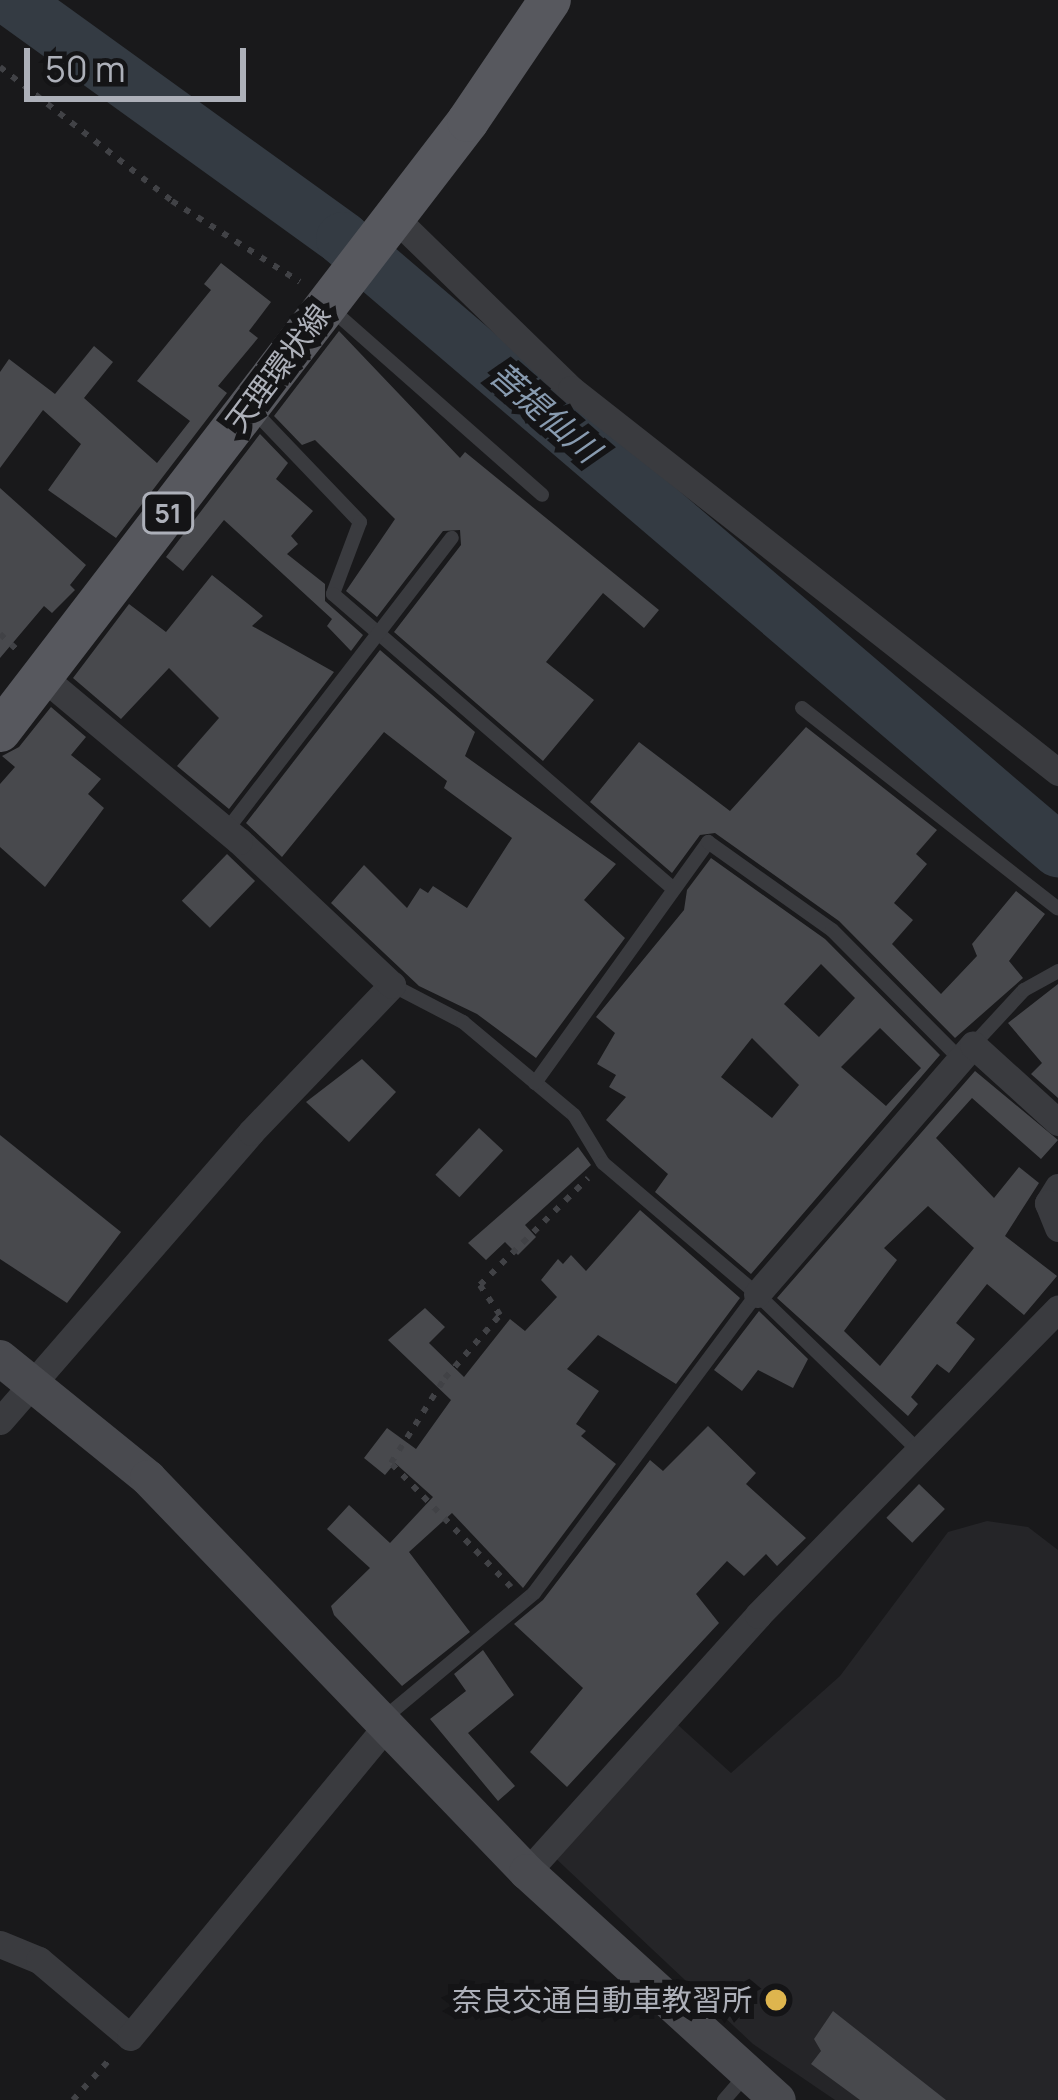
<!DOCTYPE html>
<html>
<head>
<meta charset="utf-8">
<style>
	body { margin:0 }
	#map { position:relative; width:1058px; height:2100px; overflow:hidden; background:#19191b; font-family:Manrope,"Noto Sans JP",sans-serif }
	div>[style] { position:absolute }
	.built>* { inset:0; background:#252528 }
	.river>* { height:54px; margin:-27px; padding:0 27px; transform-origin:27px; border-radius:27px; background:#343b43 }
	.building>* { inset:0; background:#48494d; transform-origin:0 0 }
	.path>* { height:6px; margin-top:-3px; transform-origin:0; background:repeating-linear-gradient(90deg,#414246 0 6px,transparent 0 15px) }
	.lane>* { height:14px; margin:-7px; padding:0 7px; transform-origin:7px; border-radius:7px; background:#3a3b3f }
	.street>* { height:27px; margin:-13.5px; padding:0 13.5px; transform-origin:13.5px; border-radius:13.5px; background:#3a3b3f }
	.secondary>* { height:36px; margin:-18px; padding:0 18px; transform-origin:18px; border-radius:18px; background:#494a4f }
	.primary>* { height:42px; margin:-21px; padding:0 21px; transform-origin:21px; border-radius:21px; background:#57585e }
	.dots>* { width:33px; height:33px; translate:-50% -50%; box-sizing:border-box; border:6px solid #141416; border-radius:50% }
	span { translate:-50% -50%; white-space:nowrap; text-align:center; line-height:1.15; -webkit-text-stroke:12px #141416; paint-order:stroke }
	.shield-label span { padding:3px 9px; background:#141416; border:3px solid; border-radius:9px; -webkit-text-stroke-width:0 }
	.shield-label { font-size:27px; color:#adb0b9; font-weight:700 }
	.street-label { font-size:30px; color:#adb0b9 }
	.poi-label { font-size:30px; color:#adb0b9 }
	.right { translate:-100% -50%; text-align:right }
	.water-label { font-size:33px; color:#889bb0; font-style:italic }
	.scale { position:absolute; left:24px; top:48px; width:222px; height:54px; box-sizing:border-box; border:6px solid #adb0b9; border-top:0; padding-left:15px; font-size:36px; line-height:42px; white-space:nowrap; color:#adb0b9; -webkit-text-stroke:9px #141416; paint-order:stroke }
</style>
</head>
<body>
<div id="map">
	<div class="built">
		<i style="clip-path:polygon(987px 1521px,1028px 1527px,1058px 1550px,1058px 2100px,835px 2100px,753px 2044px,551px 1854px,678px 1725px,731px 1773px,840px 1676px,948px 1532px)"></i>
	</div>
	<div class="river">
		<i style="left:12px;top:0;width:408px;rotate:35.8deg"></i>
		<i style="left:343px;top:239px;width:941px;rotate:40.52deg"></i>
	</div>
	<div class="building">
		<i style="clip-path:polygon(221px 263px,271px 302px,249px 331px,258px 338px,218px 386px,227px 393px,116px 538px,48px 490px,81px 444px,43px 410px,0 468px,0 372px,9px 359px,55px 394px,94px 346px,113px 362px,84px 398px,157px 463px,190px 421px,137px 381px,211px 290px,204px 284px)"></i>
		<i style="clip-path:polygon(339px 331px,460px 458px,465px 452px,659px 610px,644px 628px,603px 593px,546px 662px,594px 700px,543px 761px,394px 632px,461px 545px,460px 530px,443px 531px,377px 617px,346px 591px,395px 519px,315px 440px,302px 445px,274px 416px)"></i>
		<i style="clip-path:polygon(260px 434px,288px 463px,276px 479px,313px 511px,291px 536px,298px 544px,287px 554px,325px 584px,325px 601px,363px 635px,351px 651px,327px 626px,332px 619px,224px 520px,183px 571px,166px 557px)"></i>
		<i style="clip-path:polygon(0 488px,86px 565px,70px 585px,75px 590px,52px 613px,44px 606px,0 658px)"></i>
		<i style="clip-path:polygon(212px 575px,263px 616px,252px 626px,334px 672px,229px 809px,177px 766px,219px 718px,169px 668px,121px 719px,73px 678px,129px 604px,166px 632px)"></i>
		<i style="clip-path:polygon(380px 650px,475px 732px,465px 756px,616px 864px,584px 900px,625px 938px,536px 1058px,477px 1014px,419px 986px,331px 903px,364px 865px,407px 908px,420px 888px,428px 893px,433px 886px,467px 908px,512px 838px,444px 788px,447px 781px,384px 732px,282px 857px,246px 823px)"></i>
		<i style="clip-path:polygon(51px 707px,86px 737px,71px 755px,101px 779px,88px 794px,104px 808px,45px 887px,0 847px,0 784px,15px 767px,2px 756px,19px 747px)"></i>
		<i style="clip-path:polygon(806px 727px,937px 830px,916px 854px,927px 864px,894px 903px,913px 920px,892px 944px,941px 994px,977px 956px,972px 944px,1016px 891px,1045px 914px,1009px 961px,1023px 978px,955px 1038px,839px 921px,715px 833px,700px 835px,672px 873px,590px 802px,639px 742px,730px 811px)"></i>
		<i style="left:227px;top:854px;width:39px;height:65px;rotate:44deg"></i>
		<i style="clip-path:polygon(evenodd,711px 858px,825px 939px,940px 1055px,751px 1274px,655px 1192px,668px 1174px,606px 1120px,626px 1097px,609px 1087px,616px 1075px,597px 1064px,615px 1033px,596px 1017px,684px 910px,687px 890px,711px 858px,821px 964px,855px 998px,819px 1037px,784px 1004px,821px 964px,711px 858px,880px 1028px,921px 1068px,886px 1106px,841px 1067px,880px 1028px,711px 858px,752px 1038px,799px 1085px,772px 1118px,721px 1077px,752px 1038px)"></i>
		<i style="clip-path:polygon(1058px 984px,1058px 1098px,1031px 1074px,1042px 1063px,1008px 1023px)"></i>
		<i style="clip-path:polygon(362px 1059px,396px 1092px,349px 1142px,306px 1102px)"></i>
		<i style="clip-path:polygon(evenodd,975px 1071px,1058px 1140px,1041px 1159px,972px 1098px,936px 1138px,994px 1198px,1019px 1167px,1039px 1183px,1005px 1236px,1057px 1276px,1024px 1315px,987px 1284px,956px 1323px,975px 1339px,949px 1373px,937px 1364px,911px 1397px,918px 1404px,908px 1416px,777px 1298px,975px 1071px,928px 1206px,974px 1248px,880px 1366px,844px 1331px,897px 1260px,884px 1248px,928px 1206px)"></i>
		<i style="left:479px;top:1128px;width:33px;height:64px;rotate:43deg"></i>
		<i style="clip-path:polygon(0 1135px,121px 1232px,67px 1303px,0 1259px)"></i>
		<i style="clip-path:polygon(578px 1147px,591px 1165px,525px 1225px,536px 1237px,518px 1255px,505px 1242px,486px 1260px,468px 1243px)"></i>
		<i style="clip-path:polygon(640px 1210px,740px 1298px,676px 1384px,598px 1335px,567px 1369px,599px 1391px,576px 1424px,586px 1431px,581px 1436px,616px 1464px,523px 1588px,452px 1513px,409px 1552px,470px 1632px,402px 1686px,334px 1615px,331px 1606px,370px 1568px,327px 1529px,349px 1505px,390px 1543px,433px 1497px,395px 1463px,385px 1475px,364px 1458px,387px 1428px,416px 1449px,451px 1400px,388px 1340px,425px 1308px,445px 1327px,429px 1343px,464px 1377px,510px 1319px,525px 1331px,557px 1297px,541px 1280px,558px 1259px,563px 1264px,571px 1255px,586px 1271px)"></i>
		<i style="clip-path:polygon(759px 1311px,808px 1359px,793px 1388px,758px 1370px,742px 1391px,714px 1370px)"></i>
		<i style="clip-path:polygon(708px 1426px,756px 1473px,746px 1484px,806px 1538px,777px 1566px,766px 1554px,744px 1576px,727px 1561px,696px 1594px,719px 1623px,567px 1787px,530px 1752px,583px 1688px,514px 1624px,543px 1600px,650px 1460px,663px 1471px)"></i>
		<i style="left:919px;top:1484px;width:36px;height:47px;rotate:44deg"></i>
		<i style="clip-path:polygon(483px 1650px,514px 1695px,468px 1733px,515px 1786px,498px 1801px,430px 1719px,466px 1691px,454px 1674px)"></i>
		<i style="clip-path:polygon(833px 2011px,946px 2100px,860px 2100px,811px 2064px,821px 2051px,814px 2039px)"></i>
	</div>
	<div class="path">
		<i style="left:0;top:67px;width:218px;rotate:37.9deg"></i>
		<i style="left:172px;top:201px;width:151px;rotate:32.3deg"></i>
		<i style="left:0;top:634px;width:26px;rotate:43deg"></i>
		<i style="left:511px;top:1587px;width:173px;rotate:-134.1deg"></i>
		<i style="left:391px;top:1463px;width:101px;rotate:-57.6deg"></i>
		<i style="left:445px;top:1378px;width:84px;rotate:-48.9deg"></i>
		<i style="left:500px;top:1315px;width:36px;rotate:-124deg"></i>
		<i style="left:480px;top:1285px;width:152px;rotate:-44.7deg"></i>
		<i style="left:73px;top:2100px;width:57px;rotate:-47.9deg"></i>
	</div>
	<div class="lane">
		<i style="left:329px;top:307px;width:284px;rotate:41.4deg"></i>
		<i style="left:253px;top:410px;width:155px;rotate:46.3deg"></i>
		<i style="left:360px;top:522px;width:77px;rotate:110.6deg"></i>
		<i style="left:333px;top:594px;width:450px;rotate:40.9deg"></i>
		<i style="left:802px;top:708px;width:325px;rotate:38.1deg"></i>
		<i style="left:226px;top:831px;width:370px;rotate:-52.4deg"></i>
		<i style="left:392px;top:985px;width:80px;rotate:27.5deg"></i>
		<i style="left:463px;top:1022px;width:145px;rotate:40deg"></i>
		<i style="left:574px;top:1115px;width:56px;rotate:58.9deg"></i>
		<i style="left:603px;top:1163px;width:202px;rotate:40.4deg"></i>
		<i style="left:757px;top:1294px;width:228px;rotate:44.1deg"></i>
		<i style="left:973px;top:1045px;width:75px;rotate:-47.2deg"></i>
		<i style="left:1024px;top:990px;width:39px;rotate:-29deg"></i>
		<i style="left:535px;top:1083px;width:297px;rotate:-54.3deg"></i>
		<i style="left:708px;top:842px;width:152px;rotate:35.4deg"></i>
		<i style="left:832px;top:930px;width:179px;rotate:45.2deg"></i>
		<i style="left:383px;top:1719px;width:197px;rotate:-39.8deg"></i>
		<i style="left:534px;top:1593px;width:373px;rotate:-53.3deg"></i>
		<i style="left:724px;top:2100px;width:33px;rotate:-49deg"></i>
	</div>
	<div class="street">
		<i style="left:394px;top:217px;width:247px;rotate:44.2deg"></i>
		<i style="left:571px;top:389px;width:620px;rotate:38.18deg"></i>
		<i style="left:1058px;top:1187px;width:19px;rotate:122deg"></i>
		<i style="left:1048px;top:1203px;width:27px;rotate:68deg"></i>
		<i style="left:757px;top:1294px;width:330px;rotate:-49.1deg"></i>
		<i style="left:973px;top:1045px;width:115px;rotate:42.2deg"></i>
		<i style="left:0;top:1421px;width:383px;rotate:-49deg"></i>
		<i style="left:251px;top:1132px;width:204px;rotate:-46.2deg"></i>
		<i style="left:392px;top:985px;width:210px;rotate:-136.7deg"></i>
		<i style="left:239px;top:841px;width:256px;rotate:-140.1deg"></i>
		<i style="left:527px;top:1872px;width:346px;rotate:-48deg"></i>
		<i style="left:758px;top:1615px;width:429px;rotate:-45.6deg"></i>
		<i style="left:0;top:1944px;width:42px;rotate:22.3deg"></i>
		<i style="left:39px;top:1960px;width:119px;rotate:40.2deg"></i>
		<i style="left:130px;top:2037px;width:406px;rotate:-50.5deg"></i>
	</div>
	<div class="secondary">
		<i style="left:0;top:1358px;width:191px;rotate:39deg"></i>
		<i style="left:148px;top:1478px;width:547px;rotate:46.11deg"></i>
		<i style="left:527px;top:1872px;width:339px;rotate:42.3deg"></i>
	</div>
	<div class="primary">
		<i style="left:0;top:731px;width:769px;rotate:-52.5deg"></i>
		<i style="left:468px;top:121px;width:146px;rotate:-55.9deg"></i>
	</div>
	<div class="dots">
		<i style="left:776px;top:2000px;background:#deb54e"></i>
	</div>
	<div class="shield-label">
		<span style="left:168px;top:513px">51</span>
	</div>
	<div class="street-label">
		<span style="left:278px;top:368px;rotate:-53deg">天理環状線</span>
	</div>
	<div class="poi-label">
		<span class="right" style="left:752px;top:2000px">奈良交通自動車教習所</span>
	</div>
	<div class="water-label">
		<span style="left:545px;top:412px;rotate:41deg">菩提仙川</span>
	</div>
	<div class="scale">50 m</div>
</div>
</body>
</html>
